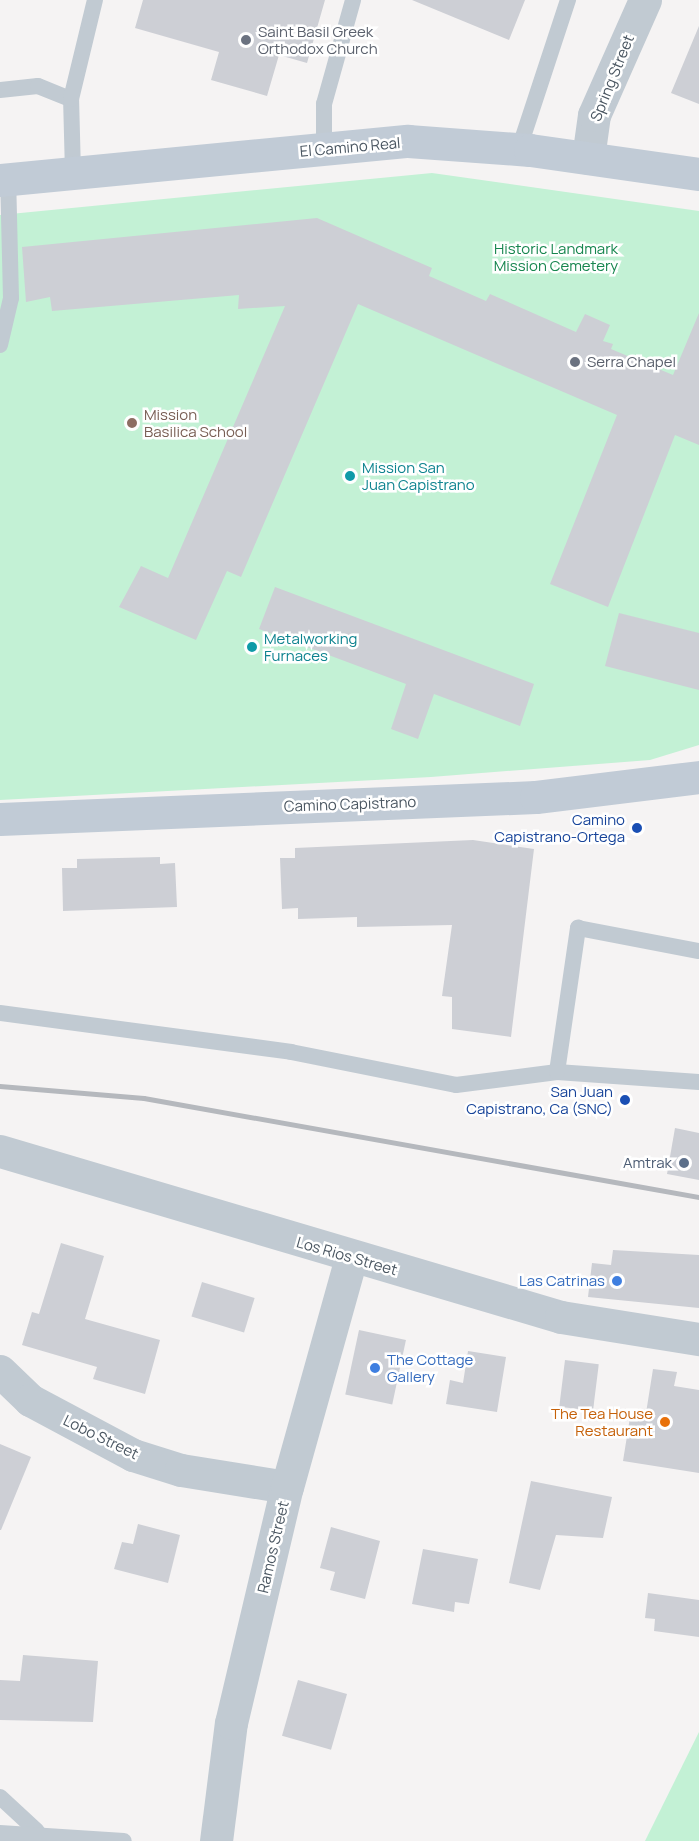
<!DOCTYPE html>
<html>
<head>
<meta charset="utf-8">
<style>
	body { margin:0 }
	#map { position:relative; width:699px; height:1841px; overflow:hidden; background:#f5f3f3; font-family:Manrope,sans-serif }
	div>[style] { position:absolute }
	.green>* { inset:0; background:#c3f1d5 }
	.building>* { inset:0; background:#cdcfd5; transform-origin:0 0 }
	.lane>* { height:16px; margin:-8px; padding:0 8px; transform-origin:8px; border-radius:8px; background:#c1cad2 }
	.street>* { height:33px; margin:-16.5px; padding:0 16.5px; transform-origin:16.5px; border-radius:16.5px; background:#c1cad2 }
	.secondary>* { height:33px; margin:-16.5px; padding:0 16.5px; transform-origin:16.5px; border-radius:16.5px; background:#c1cbd6 }
	.rail>* { height:4.5px; margin:-2.25px; padding:0 2.25px; transform-origin:2.25px; border-radius:2.25px; background:#b5b8bd }
	.dots>* { width:16px; height:16px; translate:-50% -50%; box-sizing:border-box; border:3px solid #fff; border-radius:50% }
	span { translate:-50% -50%; white-space:nowrap; text-align:center; line-height:1.15; -webkit-text-stroke:5px #fff; paint-order:stroke }
	.worship-label { font-size:15px; color:#5b616d }
	.left { translate:0 -50%; text-align:left }
	.street-label { font-size:15px; color:#4a5661 }
	.park-label { font-size:15px; color:#17864f }
	.education-label { font-size:15px; color:#785e54 }
	.culture-label { font-size:15px; color:#0d838f }
	.transit-label { font-size:15px; color:#164399 }
	.right { translate:-100% -50%; text-align:right }
	.service-label { font-size:15px; color:#4e5e75 }
	.shop-label { font-size:15px; color:#366cbe }
	.food-label { font-size:15px; color:#c56008 }
</style>
</head>
<body>
<div id="map">
	<div class="green">
		<i style="clip-path:polygon(432px 173px,699px 211px,699px 745px,650px 760px,431px 777px,0 800px,0 215px)"></i>
		<i style="clip-path:polygon(699px 1732px,699px 1841px,645px 1841px)"></i>
	</div>
	<div class="building">
		<i style="clip-path:polygon(143px 0,325px 0,307px 63px,279px 55px,267px 96px,211px 80px,219px 52px,135px 28px)"></i>
		<i style="clip-path:polygon(412px 0,525px 0,509px 40px)"></i>
		<i style="clip-path:polygon(699px 26px,699px 104px,671px 93px)"></i>
		<i style="clip-path:polygon(317px 218px,432px 268px,429px 276px,486px 301px,490px 294px,576px 332px,585px 314px,610px 325px,603px 341px,613px 344px,611px 349px,673px 375px,699px 313px,699px 445px,675px 435px,608px 607px,550px 584px,617px 415px,358px 304px,241px 577px,227px 571px,196px 640px,119px 607px,141px 566px,168px 578px,285px 306px,238px 309px,239px 295px,52px 311px,50px 297px,26px 302px,22px 247px)"></i>
		<i style="clip-path:polygon(275px 587px,534px 684px,520px 726px,434px 694px,418px 739px,391px 729px,406px 684px,259px 629px)"></i>
		<i style="clip-path:polygon(619px 613px,699px 633px,699px 690px,605px 666px)"></i>
		<i style="clip-path:polygon(473px 840px,534px 849px,511px 1037px,452px 1029px,452px 997px,442px 996px,452px 925px,357px 927px,357px 917px,298px 919px,298px 908px,282px 909px,280px 858px,295px 858px,295px 848px)"></i>
		<i style="clip-path:polygon(160px 857px,160px 864px,175px 863px,177px 907px,63px 911px,62px 868px,77px 868px,77px 859px)"></i>
		<i style="clip-path:polygon(675px 1128px,699px 1133px,699px 1180px,667px 1174px)"></i>
		<i style="clip-path:polygon(61px 1243px,104px 1256px,85px 1319px,160px 1340px,145px 1394px,93px 1379px,97px 1367px,22px 1345px,32px 1312px,39px 1314px)"></i>
		<i style="clip-path:polygon(613px 1250px,699px 1255px,699px 1308px,588px 1297px,592px 1263px,611px 1265px)"></i>
		<i style="left:202px;top:1282px;width:55px;height:36px;rotate:17deg"></i>
		<i style="left:359px;top:1330px;width:48px;height:66px;rotate:12deg"></i>
		<i style="clip-path:polygon(468px 1351px,506px 1357px,497px 1412px,446px 1404px,450px 1380px,463px 1383px)"></i>
		<i style="left:565px;top:1360px;width:34px;height:47px;rotate:7deg"></i>
		<i style="clip-path:polygon(653px 1369px,677px 1372px,674px 1386px,699px 1390px,699px 1473px,623px 1461px,631px 1411px,646px 1413px)"></i>
		<i style="clip-path:polygon(0 1444px,31px 1457px,1px 1530px,0 1530px)"></i>
		<i style="clip-path:polygon(531px 1481px,612px 1497px,603px 1538px,556px 1535px,540px 1590px,509px 1583px)"></i>
		<i style="clip-path:polygon(138px 1524px,180px 1535px,168px 1583px,114px 1569px,122px 1542px,133px 1544px)"></i>
		<i style="clip-path:polygon(331px 1527px,380px 1541px,365px 1599px,330px 1590px,335px 1572px,320px 1568px)"></i>
		<i style="clip-path:polygon(423px 1549px,478px 1559px,469px 1604px,455px 1602px,454px 1612px,412px 1604px)"></i>
		<i style="clip-path:polygon(648px 1593px,699px 1600px,699px 1637px,654px 1631px,655px 1619px,645px 1618px)"></i>
		<i style="clip-path:polygon(23px 1655px,98px 1661px,93px 1722px,0 1720px,0 1680px,20px 1681px)"></i>
		<i style="left:298px;top:1680px;width:51px;height:58px;rotate:16deg"></i>
	</div>
	<div class="lane">
		<i style="left:0;top:90px;width:38px;rotate:-6deg"></i>
		<i style="left:38px;top:86px;width:35px;rotate:22deg"></i>
		<i style="left:324px;top:149px;width:45px;rotate:-90deg"></i>
		<i style="left:324px;top:104px;width:108px;rotate:-74.4deg"></i>
		<i style="left:519px;top:149px;width:157px;rotate:-71.8deg"></i>
		<i style="left:73px;top:173px;width:74px;rotate:-91.5deg"></i>
		<i style="left:71px;top:99px;width:102px;rotate:-76.4deg"></i>
		<i style="left:0;top:345px;width:48px;rotate:-76.8deg"></i>
		<i style="left:11px;top:298px;width:119px;rotate:-91.4deg"></i>
		<i style="left:0;top:1013px;width:294px;rotate:7.6deg"></i>
		<i style="left:291px;top:1052px;width:168px;rotate:11.3deg"></i>
		<i style="left:456px;top:1085px;width:102px;rotate:-7.3deg"></i>
		<i style="left:557px;top:1072px;width:142px;rotate:4deg"></i>
		<i style="left:557px;top:1072px;width:146px;rotate:-81.7deg"></i>
		<i style="left:578px;top:928px;width:123px;rotate:10.8deg"></i>
		<i style="left:0;top:1797px;width:50px;rotate:42.6deg"></i>
		<i style="left:0;top:1833px;width:124px;rotate:3.7deg"></i>
	</div>
	<div class="street">
		<i style="left:588px;top:158px;width:43px;rotate:-82.1deg"></i>
		<i style="left:594px;top:115px;width:126px;rotate:-66.1deg"></i>
		<i style="left:0;top:1151px;width:585px;rotate:16.48deg"></i>
		<i style="left:561px;top:1317px;width:140px;rotate:9.1deg"></i>
		<i style="left:0;top:1371px;width:42px;rotate:44deg"></i>
		<i style="left:30px;top:1400px;width:117px;rotate:28.1deg"></i>
		<i style="left:133px;top:1455px;width:50px;rotate:17.4deg"></i>
		<i style="left:181px;top:1470px;width:107px;rotate:9.1deg"></i>
		<i style="left:216px;top:1841px;width:119px;rotate:-82.8deg"></i>
		<i style="left:231px;top:1723px;width:243px;rotate:-76.7deg"></i>
		<i style="left:287px;top:1487px;width:238px;rotate:-74.4deg"></i>
	</div>
	<div class="secondary">
		<i style="left:0;top:180px;width:410px;rotate:-5.5deg"></i>
		<i style="left:408px;top:141px;width:122px;rotate:4.2deg"></i>
		<i style="left:530px;top:150px;width:171px;rotate:8.1deg"></i>
		<i style="left:0;top:819px;width:536px;rotate:-2.35deg"></i>
		<i style="left:536px;top:797px;width:164px;rotate:-7deg"></i>
	</div>
	<div class="rail">
		<i style="left:0;top:1086px;width:144px;rotate:4.8deg"></i>
		<i style="left:144px;top:1098px;width:564px;rotate:10.11deg"></i>
	</div>
	<div class="dots">
		<i style="left:246px;top:40px;background:#6b7280"></i>
		<i style="left:575px;top:362px;background:#6b7280"></i>
		<i style="left:132px;top:423px;background:#8d6e63"></i>
		<i style="left:350px;top:476px;background:#0f9aa8"></i>
		<i style="left:252px;top:647px;background:#0f9aa8"></i>
		<i style="left:637px;top:828px;background:#1a4fb4"></i>
		<i style="left:625px;top:1100px;background:#1a4fb4"></i>
		<i style="left:684px;top:1163px;background:#5c6f8a"></i>
		<i style="left:617px;top:1281px;background:#3f7fe0"></i>
		<i style="left:375px;top:1368px;background:#3f7fe0"></i>
		<i style="left:665px;top:1422px;background:#e8710a"></i>
	</div>
	<div class="worship-label">
		<span class="left" style="left:258px;top:40px">Saint Basil Greek<br>Orthodox Church</span>
		<span class="left" style="left:587px;top:362px">Serra Chapel</span>
	</div>
	<div class="street-label">
		<span style="left:612px;top:78px;rotate:-68deg">Spring Street</span>
		<span style="left:350px;top:147px;rotate:-5deg">El Camino Real</span>
		<span style="left:350px;top:804px;rotate:-2deg">Camino Capistrano</span>
		<span style="left:347px;top:1256px;rotate:16deg">Los Rios Street</span>
		<span style="left:101px;top:1437px;rotate:26deg">Lobo Street</span>
		<span style="left:273px;top:1547px;rotate:-77deg">Ramos Street</span>
	</div>
	<div class="park-label">
		<span style="left:556px;top:257px">Historic Landmark<br>Mission Cemetery</span>
	</div>
	<div class="education-label">
		<span class="left" style="left:144px;top:423px">Mission<br>Basilica School</span>
	</div>
	<div class="culture-label">
		<span class="left" style="left:362px;top:476px">Mission San<br>Juan Capistrano</span>
		<span class="left" style="left:264px;top:647px">Metalworking<br>Furnaces</span>
	</div>
	<div class="transit-label">
		<span class="right" style="left:625px;top:828px">Camino<br>Capistrano-Ortega</span>
		<span class="right" style="left:613px;top:1100px">San Juan<br>Capistrano, Ca (SNC)</span>
	</div>
	<div class="service-label">
		<span class="right" style="left:672px;top:1163px">Amtrak</span>
	</div>
	<div class="shop-label">
		<span class="right" style="left:605px;top:1281px">Las Catrinas</span>
		<span class="left" style="left:387px;top:1368px">The Cottage<br>Gallery</span>
	</div>
	<div class="food-label">
		<span class="right" style="left:653px;top:1422px">The Tea House<br>Restaurant</span>
	</div>
</div>
</body>
</html>
